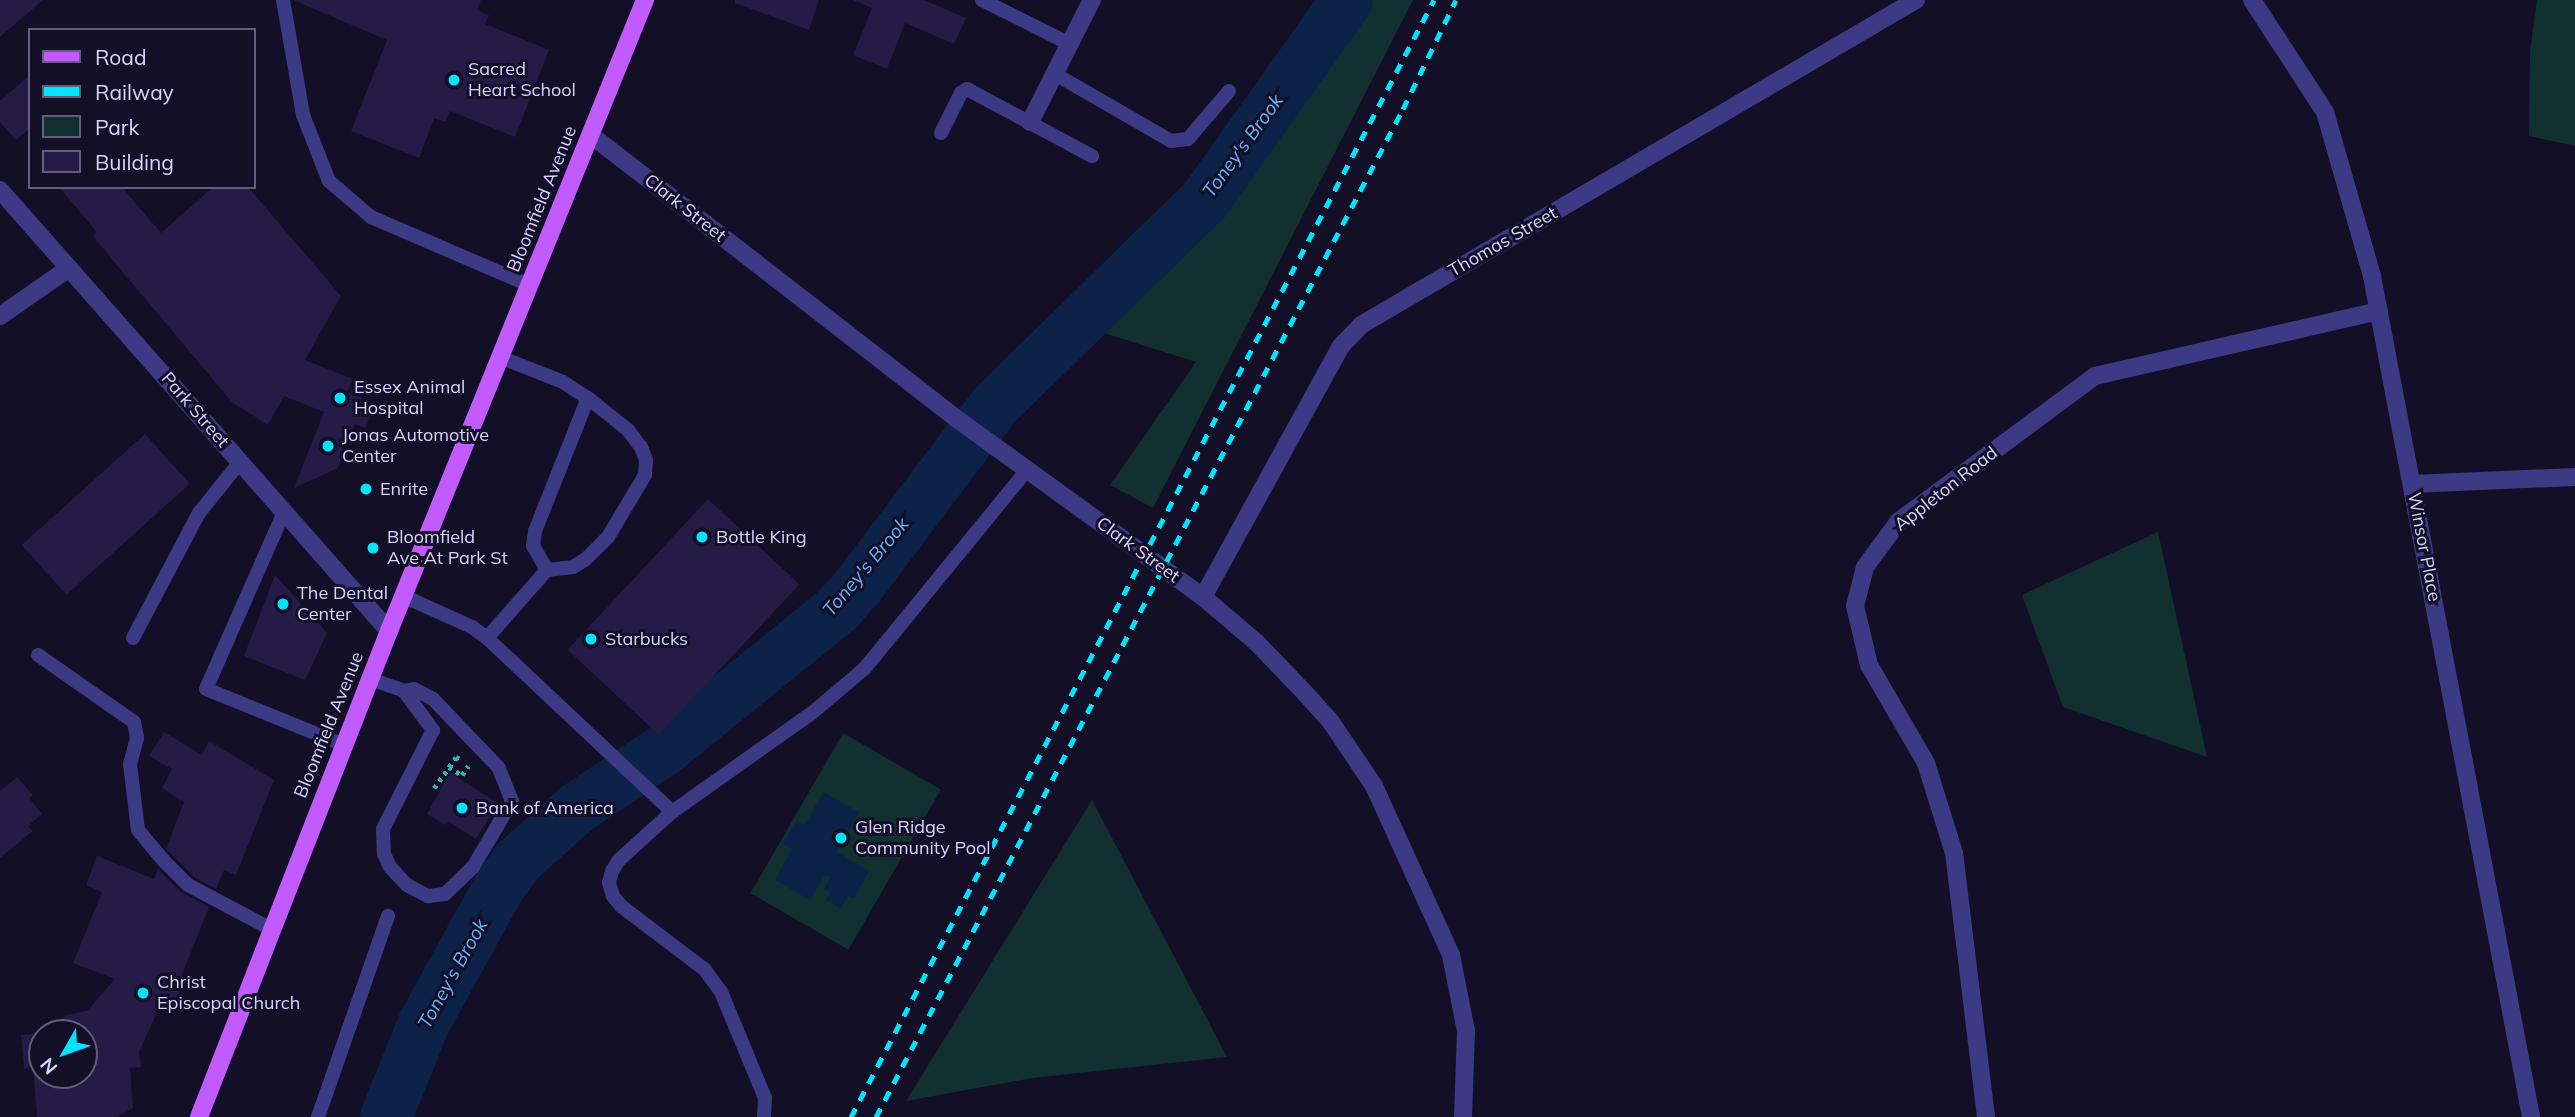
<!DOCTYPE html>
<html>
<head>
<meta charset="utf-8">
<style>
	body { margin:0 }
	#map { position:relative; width:2575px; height:1117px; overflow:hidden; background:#130f26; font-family:Mulish,sans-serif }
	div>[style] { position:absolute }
	.green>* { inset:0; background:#12302f; transform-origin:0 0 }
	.water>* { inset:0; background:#0c2248 }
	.river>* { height:52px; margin:-26px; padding:0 26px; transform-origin:26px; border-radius:26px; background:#0c2248 }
	.building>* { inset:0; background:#241b47; transform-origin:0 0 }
	.path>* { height:4.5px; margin-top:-2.25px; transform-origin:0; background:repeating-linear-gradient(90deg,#2fb8b0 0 3.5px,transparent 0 8.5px) }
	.lane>* { height:14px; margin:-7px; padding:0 7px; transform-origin:7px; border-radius:7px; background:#3d3a85 }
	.street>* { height:18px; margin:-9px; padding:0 9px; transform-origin:9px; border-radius:9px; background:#3d3a85 }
	.primary>* { height:18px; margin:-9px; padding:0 9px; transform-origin:9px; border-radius:9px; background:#c25bff }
	.rail>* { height:5px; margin-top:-2.5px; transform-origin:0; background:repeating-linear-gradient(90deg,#00e5ff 0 10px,transparent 0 19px) }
	.dots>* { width:19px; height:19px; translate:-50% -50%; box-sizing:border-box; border:4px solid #130f26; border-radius:50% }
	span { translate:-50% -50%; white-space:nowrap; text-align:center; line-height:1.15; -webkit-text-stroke:6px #130f26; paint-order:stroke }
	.poi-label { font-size:18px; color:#d9d4ff }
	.left { translate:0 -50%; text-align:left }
	.street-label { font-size:18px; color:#d9d4ff }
	.water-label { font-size:19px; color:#62b6ff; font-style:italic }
	.legend { position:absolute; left:28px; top:28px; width:228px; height:161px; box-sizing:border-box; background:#130f26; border:2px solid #625e7d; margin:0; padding:9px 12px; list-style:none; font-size:21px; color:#d9d4ff }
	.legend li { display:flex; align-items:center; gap:14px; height:35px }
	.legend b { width:35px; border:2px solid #625e7d }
	.north { position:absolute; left:28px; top:1019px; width:70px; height:70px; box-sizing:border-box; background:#130f26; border:2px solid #625e7d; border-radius:50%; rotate:230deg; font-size:19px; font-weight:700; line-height:28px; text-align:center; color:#d9d4ff }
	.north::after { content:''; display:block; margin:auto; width:24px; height:32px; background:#00e5ff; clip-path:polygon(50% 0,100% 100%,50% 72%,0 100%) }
</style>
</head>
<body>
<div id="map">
	<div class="green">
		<i style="clip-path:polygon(1335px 0,1413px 0,1153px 508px,1110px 485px,1196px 362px,1101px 332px,1081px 306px,1207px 187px)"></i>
		<i style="clip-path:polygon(2537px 0,2575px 0,2575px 146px,2529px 136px,2530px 51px)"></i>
		<i style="clip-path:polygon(2158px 532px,2207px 757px,2063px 707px,2022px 595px)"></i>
		<i style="left:843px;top:733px;width:113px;height:185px;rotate:30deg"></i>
		<i style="clip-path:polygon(1092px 800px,1227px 1057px,1032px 1078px,906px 1101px)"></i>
	</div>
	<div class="water">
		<i style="clip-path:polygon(823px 792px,859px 812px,837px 852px,869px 871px,854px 898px,848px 895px,841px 909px,826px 900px,830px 892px,824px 889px,830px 878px,825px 875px,810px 900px,775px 880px,792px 849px,783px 844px,796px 821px,805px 825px)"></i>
	</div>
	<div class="river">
		<i style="left:386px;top:1117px;width:101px;rotate:-68deg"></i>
		<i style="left:424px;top:1023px;width:155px;rotate:-61.1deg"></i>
		<i style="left:499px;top:887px;width:31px;rotate:-54deg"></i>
		<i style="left:517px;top:862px;width:81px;rotate:-42deg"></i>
		<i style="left:577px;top:808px;width:105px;rotate:-33.7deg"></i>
		<i style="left:664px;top:750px;width:224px;rotate:-39deg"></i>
		<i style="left:838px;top:609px;width:37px;rotate:-49deg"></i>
		<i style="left:862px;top:581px;width:222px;rotate:-52.9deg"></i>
		<i style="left:996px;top:404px;width:292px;rotate:-44.3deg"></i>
		<i style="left:1205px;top:200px;width:245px;rotate:-54.6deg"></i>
	</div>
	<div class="building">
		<i style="clip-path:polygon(0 0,43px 0,0 37px)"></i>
		<i style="clip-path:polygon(293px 0,481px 0,477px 10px,489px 15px,485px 24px,549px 50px,515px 137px,450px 111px,446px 122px,434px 118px,419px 158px,351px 131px,387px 40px)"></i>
		<i style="clip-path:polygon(735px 0,819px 0,809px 30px,735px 3px)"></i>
		<i style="clip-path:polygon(853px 0,924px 0,966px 18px,954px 44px,905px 23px,887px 69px,853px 55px,872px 8px)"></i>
		<i style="clip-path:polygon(30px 75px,30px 128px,16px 140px,0 122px,0 101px)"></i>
		<i style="clip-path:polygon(59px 187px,122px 187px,161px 233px,213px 187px,248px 187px,341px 296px,305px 360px,353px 379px,347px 392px,375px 404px,365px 428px,355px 424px,338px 468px,294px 488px,324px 412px,284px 396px,268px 425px,232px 402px,120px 269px,93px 236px,97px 232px)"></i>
		<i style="left:145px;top:434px;width:67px;height:166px;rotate:48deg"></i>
		<i style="left:708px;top:499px;width:125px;height:206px;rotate:43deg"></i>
		<i style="clip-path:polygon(275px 575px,327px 633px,305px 680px,244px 656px)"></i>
		<i style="clip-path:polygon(164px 732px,202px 755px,209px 741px,274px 780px,236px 875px,224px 870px,216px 889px,194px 877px,166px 849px,184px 802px,162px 788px,172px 769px,149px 756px)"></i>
		<i style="clip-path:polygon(450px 773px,498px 803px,476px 839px,448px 821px,445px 825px,427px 814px)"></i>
		<i style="clip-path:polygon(17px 777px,33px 795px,29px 798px,42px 814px,28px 826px,33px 831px,0 858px,0 791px)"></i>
		<i style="clip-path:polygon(evenodd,97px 856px,154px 879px,158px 869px,181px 892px,209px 907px,181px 977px,185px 979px,171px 1014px,159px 1008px,139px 1052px,141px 1067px,130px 1068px,133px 1108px,117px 1117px,37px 1117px,33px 1066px,24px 1069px,21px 1035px,50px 1032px,66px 1015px,87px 1011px,115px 979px,73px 963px,102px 892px,86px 885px,97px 856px,42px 1033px,84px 1033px,84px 1075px,42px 1075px,42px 1033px)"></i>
	</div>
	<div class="path">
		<i style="left:449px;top:767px;width:12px;rotate:-55deg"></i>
		<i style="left:456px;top:757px;width:4px;rotate:27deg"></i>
		<i style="left:434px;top:788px;width:26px;rotate:-54deg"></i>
		<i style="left:449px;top:767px;width:15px;rotate:32deg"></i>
		<i style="left:462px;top:775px;width:11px;rotate:-56deg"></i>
	</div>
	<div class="lane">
		<i style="left:283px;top:0;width:117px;rotate:80.1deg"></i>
		<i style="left:303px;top:115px;width:71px;rotate:68.5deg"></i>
		<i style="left:329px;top:181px;width:55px;rotate:40.6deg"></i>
		<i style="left:371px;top:217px;width:172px;rotate:23.3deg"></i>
		<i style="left:982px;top:0;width:98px;rotate:26.6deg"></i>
		<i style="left:1055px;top:74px;width:134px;rotate:30deg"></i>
		<i style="left:1171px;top:141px;width:17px;rotate:-7deg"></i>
		<i style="left:1188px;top:139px;width:63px;rotate:-49.5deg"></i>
		<i style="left:941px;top:133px;width:45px;rotate:-63.4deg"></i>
		<i style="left:961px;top:93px;width:7px;rotate:-34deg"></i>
		<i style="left:967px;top:89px;width:142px;rotate:28.2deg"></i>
		<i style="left:500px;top:357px;width:68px;rotate:21.6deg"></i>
		<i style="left:563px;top:382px;width:30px;rotate:33deg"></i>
		<i style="left:588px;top:398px;width:51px;rotate:38.7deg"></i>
		<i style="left:628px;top:430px;width:21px;rotate:53deg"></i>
		<i style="left:641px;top:447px;width:14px;rotate:69deg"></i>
		<i style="left:646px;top:460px;width:15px;rotate:94deg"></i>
		<i style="left:645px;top:475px;width:72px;rotate:120.8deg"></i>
		<i style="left:608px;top:537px;width:31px;rotate:135deg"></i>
		<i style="left:586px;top:559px;width:15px;rotate:148deg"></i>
		<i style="left:573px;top:567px;width:26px;rotate:173deg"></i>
		<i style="left:284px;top:512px;width:193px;rotate:113.8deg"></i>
		<i style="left:206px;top:689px;width:149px;rotate:22.1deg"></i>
		<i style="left:403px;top:596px;width:76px;rotate:24.2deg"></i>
		<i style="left:472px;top:627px;width:19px;rotate:36deg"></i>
		<i style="left:487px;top:638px;width:254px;rotate:43.2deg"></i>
		<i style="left:133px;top:638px;width:141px;rotate:-62.2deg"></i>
		<i style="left:199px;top:513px;width:65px;rotate:-51.2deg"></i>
		<i style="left:487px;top:638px;width:91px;rotate:-48.6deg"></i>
		<i style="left:547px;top:570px;width:28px;rotate:-120deg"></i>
		<i style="left:533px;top:546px;width:15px;rotate:-82deg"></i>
		<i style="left:535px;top:531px;width:143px;rotate:-68.3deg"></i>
		<i style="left:38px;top:655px;width:117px;rotate:34.9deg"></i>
		<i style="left:134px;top:722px;width:16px;rotate:79deg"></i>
		<i style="left:137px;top:738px;width:27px;rotate:105deg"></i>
		<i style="left:130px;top:764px;width:66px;rotate:83.1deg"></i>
		<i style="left:138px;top:830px;width:39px;rotate:50deg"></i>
		<i style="left:163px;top:860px;width:35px;rotate:45deg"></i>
		<i style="left:188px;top:885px;width:94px;rotate:27.9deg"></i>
		<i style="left:370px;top:679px;width:36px;rotate:19deg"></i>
		<i style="left:404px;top:691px;width:49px;rotate:53.4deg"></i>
		<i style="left:433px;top:730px;width:111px;rotate:116.8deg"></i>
		<i style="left:383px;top:829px;width:25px;rotate:88deg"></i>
		<i style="left:384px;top:854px;width:14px;rotate:65deg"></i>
		<i style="left:390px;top:867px;width:25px;rotate:47deg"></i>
		<i style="left:407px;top:885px;width:24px;rotate:28deg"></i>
		<i style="left:428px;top:896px;width:17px;rotate:-7deg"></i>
		<i style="left:445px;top:894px;width:39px;rotate:-44deg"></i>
		<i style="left:473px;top:867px;width:77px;rotate:-59.4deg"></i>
		<i style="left:512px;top:801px;width:35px;rotate:-112deg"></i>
		<i style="left:499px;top:768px;width:95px;rotate:-133.7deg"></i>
		<i style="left:433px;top:699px;width:21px;rotate:-152deg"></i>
		<i style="left:414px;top:689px;width:10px;rotate:169deg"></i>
		<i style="left:318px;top:1117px;width:213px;rotate:-70.8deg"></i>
		<i style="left:764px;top:1117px;width:19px;rotate:-87deg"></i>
		<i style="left:765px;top:1098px;width:115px;rotate:-112.5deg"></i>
		<i style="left:721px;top:992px;width:29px;rotate:-126deg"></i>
		<i style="left:704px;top:969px;width:104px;rotate:-142.8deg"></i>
		<i style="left:621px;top:906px;width:13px;rotate:-129deg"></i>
		<i style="left:613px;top:896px;width:14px;rotate:-107deg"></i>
		<i style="left:609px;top:883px;width:12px;rotate:-76deg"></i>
		<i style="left:612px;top:871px;width:13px;rotate:-58deg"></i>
		<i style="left:619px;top:860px;width:72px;rotate:-42.2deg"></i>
		<i style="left:672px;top:812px;width:171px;rotate:-35.3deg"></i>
		<i style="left:812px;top:713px;width:70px;rotate:-40.3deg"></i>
		<i style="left:865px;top:668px;width:256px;rotate:-50.7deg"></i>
	</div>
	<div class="street">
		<i style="left:2252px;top:0;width:134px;rotate:56.9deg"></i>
		<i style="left:2325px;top:112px;width:171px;rotate:74deg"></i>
		<i style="left:2372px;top:276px;width:856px;rotate:79.29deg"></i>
		<i style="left:1030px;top:122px;width:137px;rotate:-63.1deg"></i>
		<i style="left:591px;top:135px;width:463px;rotate:37.8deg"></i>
		<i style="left:957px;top:419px;width:304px;rotate:35.9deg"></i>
		<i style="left:1203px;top:597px;width:70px;rotate:40.3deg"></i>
		<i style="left:1256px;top:642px;width:71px;rotate:46.1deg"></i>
		<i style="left:1305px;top:693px;width:39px;rotate:48deg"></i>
		<i style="left:1331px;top:722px;width:77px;rotate:56.1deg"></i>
		<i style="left:1374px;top:786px;width:186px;rotate:65.5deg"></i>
		<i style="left:1451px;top:955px;width:77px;rotate:78.8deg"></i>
		<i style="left:1466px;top:1031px;width:86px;rotate:92deg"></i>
		<i style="left:0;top:190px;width:588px;rotate:48.58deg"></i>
		<i style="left:0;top:316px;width:84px;rotate:-34.8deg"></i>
		<i style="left:2412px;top:484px;width:163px;rotate:-2.5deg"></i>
		<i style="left:1203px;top:597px;width:286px;rotate:-61.2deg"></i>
		<i style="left:1341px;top:346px;width:29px;rotate:-46deg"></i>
		<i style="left:1361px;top:325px;width:643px;rotate:-30.35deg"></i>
		<i style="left:1986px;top:1117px;width:266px;rotate:-96.9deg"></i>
		<i style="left:1954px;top:853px;width:94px;rotate:-107.3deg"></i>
		<i style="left:1926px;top:763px;width:113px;rotate:-120.2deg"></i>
		<i style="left:1869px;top:665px;width:61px;rotate:-103.3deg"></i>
		<i style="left:1855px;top:606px;width:40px;rotate:-75.6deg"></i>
		<i style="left:1865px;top:567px;width:57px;rotate:-53.5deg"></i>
		<i style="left:1899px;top:521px;width:244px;rotate:-36.5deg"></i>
		<i style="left:2095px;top:376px;width:291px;rotate:-12.9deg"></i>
	</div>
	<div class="primary">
		<i style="left:199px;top:1117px;width:522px;rotate:-68.65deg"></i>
		<i style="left:389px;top:631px;width:681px;rotate:-67.92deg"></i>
	</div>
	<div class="rail">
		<i style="left:851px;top:1117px;width:1260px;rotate:-62.44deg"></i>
		<i style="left:876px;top:1117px;width:1137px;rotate:-62.4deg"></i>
		<i style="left:1403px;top:109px;width:121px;rotate:-64.1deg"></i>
	</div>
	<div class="dots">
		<i style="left:454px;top:80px;background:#00e5ff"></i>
		<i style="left:340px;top:398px;background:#00e5ff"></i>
		<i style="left:328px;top:446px;background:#00e5ff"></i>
		<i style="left:366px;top:489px;background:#00e5ff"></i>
		<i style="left:702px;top:537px;background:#00e5ff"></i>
		<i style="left:373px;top:548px;background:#00e5ff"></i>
		<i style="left:283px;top:604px;background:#00e5ff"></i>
		<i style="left:591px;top:639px;background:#00e5ff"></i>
		<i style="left:462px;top:808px;background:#00e5ff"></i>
		<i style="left:841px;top:838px;background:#00e5ff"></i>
		<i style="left:143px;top:993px;background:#00e5ff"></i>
	</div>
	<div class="poi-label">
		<span class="left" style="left:468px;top:80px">Sacred<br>Heart School</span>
		<span class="left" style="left:354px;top:398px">Essex Animal<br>Hospital</span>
		<span class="left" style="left:342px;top:446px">Jonas Automotive<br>Center</span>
		<span class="left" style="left:380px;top:489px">Enrite</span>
		<span class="left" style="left:716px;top:537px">Bottle King</span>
		<span class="left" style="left:387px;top:548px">Bloomfield<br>Ave At Park St</span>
		<span class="left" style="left:297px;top:604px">The Dental<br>Center</span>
		<span class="left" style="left:605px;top:639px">Starbucks</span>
		<span class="left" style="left:476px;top:808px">Bank of America</span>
		<span class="left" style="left:855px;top:838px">Glen Ridge<br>Community Pool</span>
		<span class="left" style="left:157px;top:993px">Christ<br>Episcopal Church</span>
	</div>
	<div class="street-label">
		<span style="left:542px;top:199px;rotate:-68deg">Bloomfield Avenue</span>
		<span style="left:685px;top:208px;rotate:38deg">Clark Street</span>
		<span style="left:1503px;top:242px;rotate:-30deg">Thomas Street</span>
		<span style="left:195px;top:410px;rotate:49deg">Park Street</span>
		<span style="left:1946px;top:489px;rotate:-38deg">Appleton Road</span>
		<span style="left:2424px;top:547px;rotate:79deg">Winsor Place</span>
		<span style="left:1138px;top:550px;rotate:36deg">Clark Street</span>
		<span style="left:329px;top:725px;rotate:-68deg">Bloomfield Avenue</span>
	</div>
	<div class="water-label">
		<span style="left:1243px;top:146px;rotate:-54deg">Toney's Brook</span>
		<span style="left:866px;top:567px;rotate:-50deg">Toney's Brook</span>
		<span style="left:453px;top:974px;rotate:-61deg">Toney's Brook</span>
	</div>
	<ul class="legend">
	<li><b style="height:9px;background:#c25bff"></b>Road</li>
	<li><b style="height:9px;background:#00e5ff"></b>Railway</li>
	<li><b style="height:19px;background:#12302f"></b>Park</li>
	<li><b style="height:19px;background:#241b47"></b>Building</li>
	</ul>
	<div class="north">N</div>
</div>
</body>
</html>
